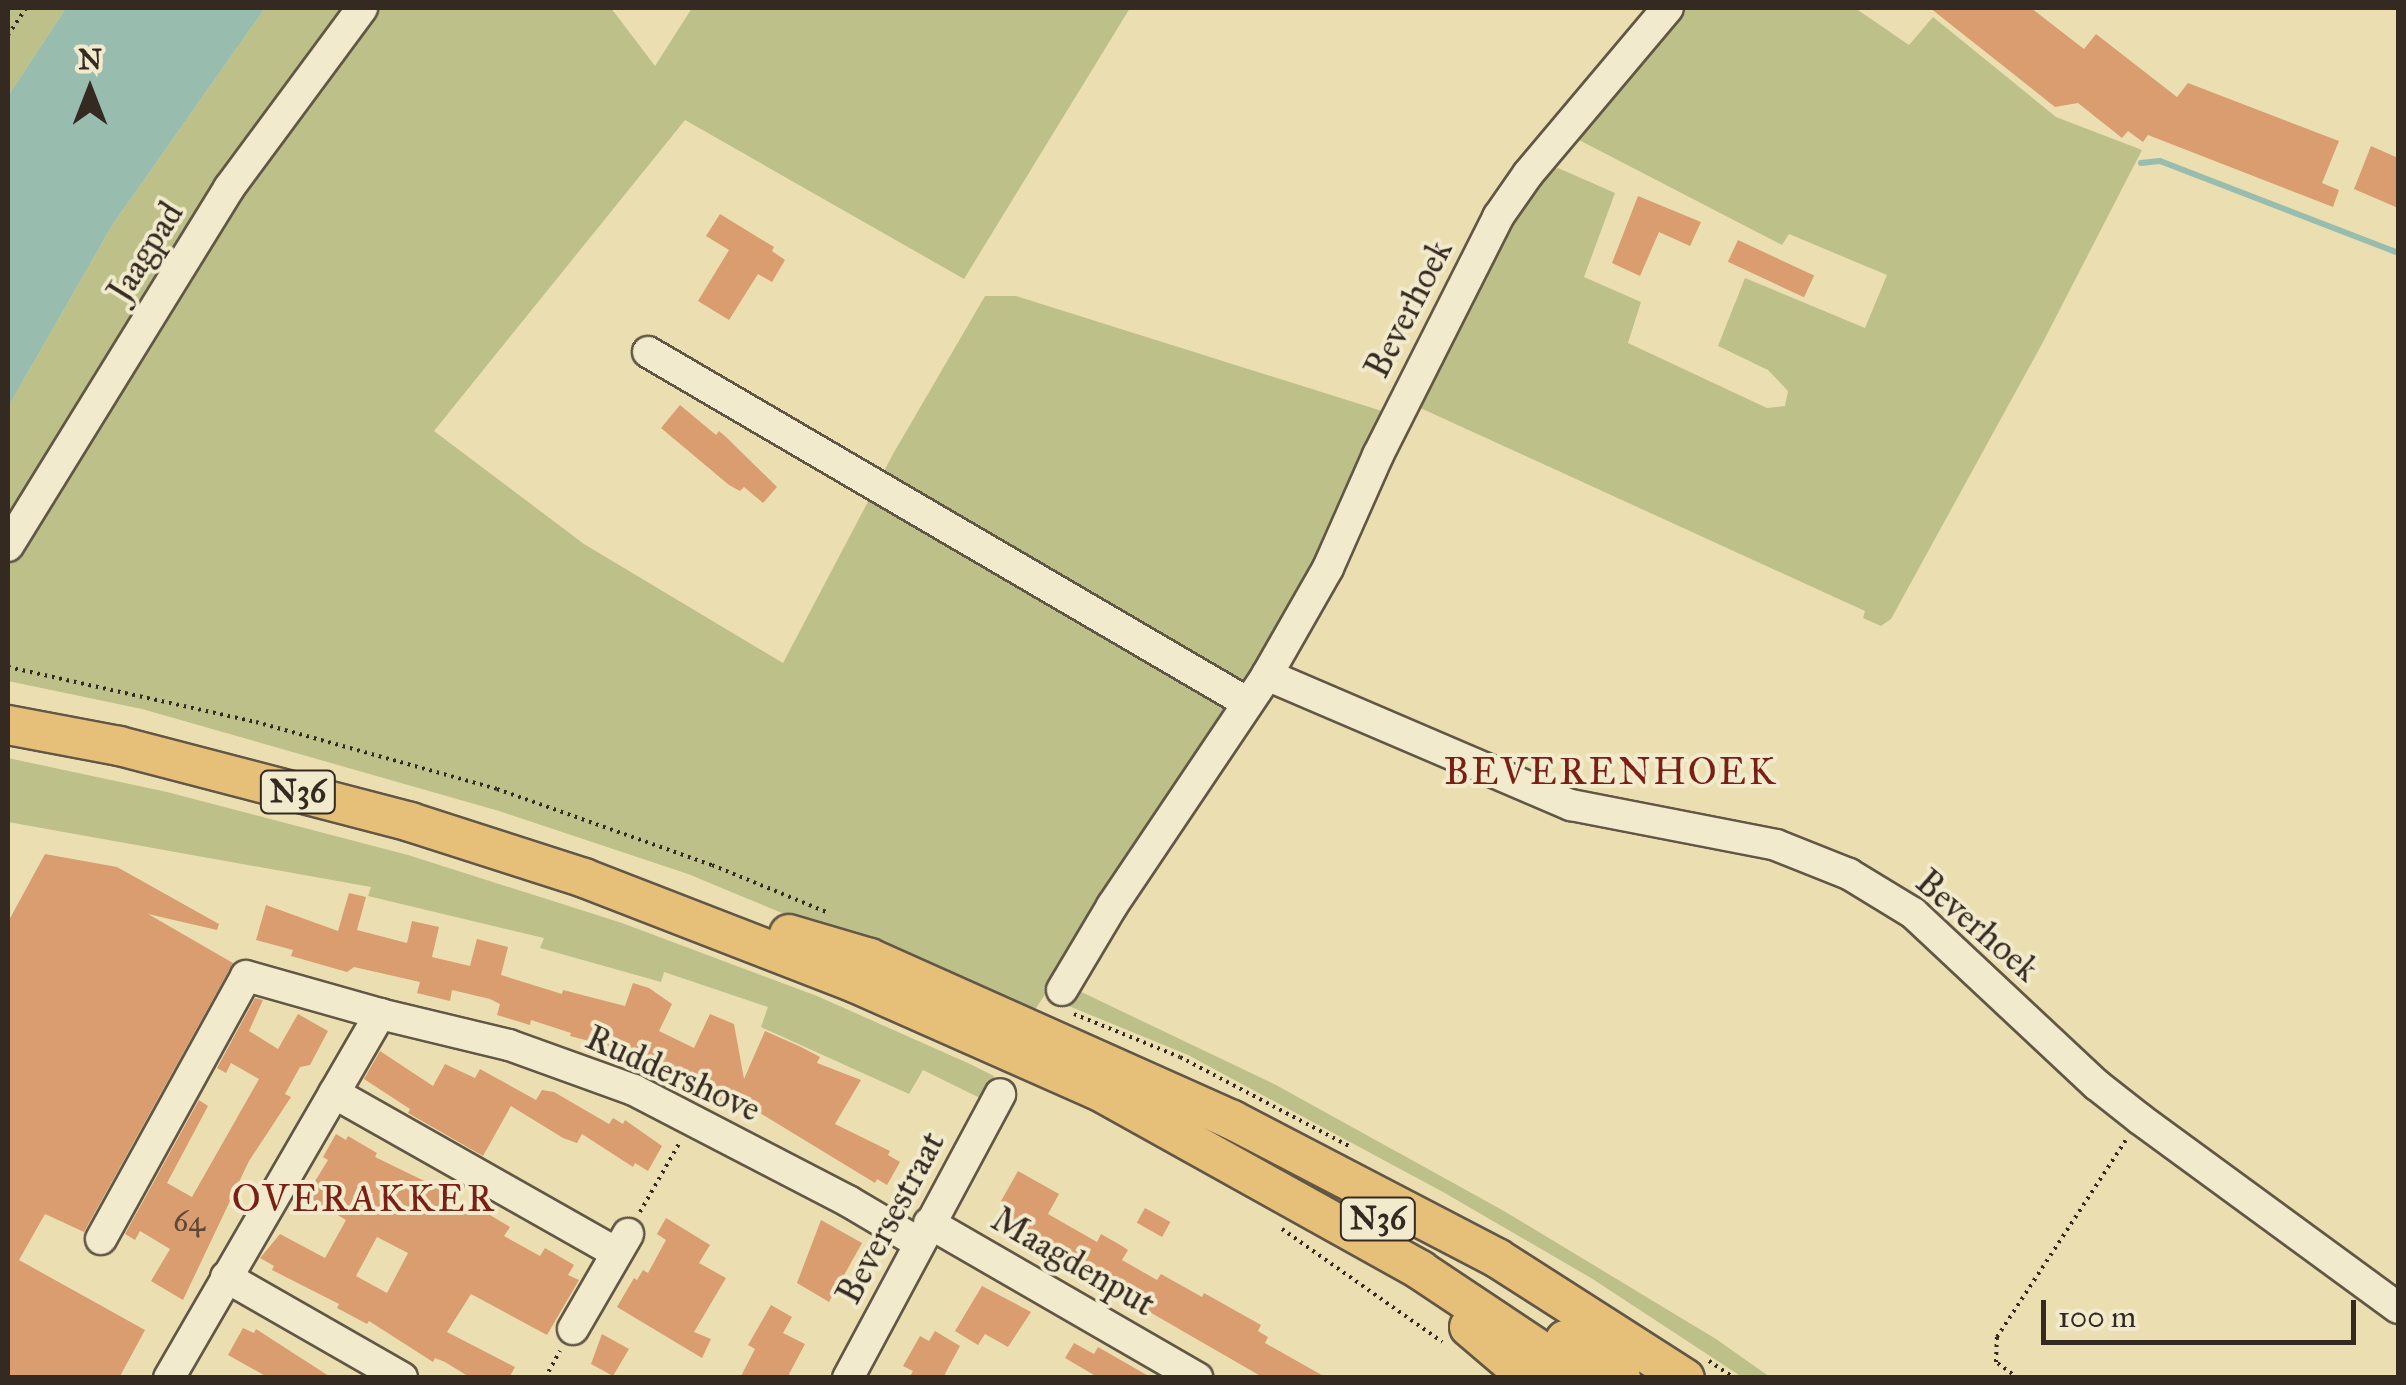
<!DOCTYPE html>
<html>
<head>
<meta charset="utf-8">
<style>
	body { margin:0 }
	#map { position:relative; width:2406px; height:1385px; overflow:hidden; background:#ebdfb2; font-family:"IM FELL Great Primer",serif }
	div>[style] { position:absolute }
	.green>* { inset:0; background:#bdc088 }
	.water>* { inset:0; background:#98bcae }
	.stream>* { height:6px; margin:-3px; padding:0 3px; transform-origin:3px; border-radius:3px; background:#98bcae }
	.building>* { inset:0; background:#d99d70; transform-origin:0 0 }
	.path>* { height:4px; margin-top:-2px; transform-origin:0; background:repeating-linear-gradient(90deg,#352a22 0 2.5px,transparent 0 7.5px) }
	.roads { filter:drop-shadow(2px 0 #625746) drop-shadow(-2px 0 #625746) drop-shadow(0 2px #625746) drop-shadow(0 -2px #625746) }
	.minor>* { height:30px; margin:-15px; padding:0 15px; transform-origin:15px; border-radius:15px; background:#f2eacd }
	.major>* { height:38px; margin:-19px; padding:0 19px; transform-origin:19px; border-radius:19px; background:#e6c079 }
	span { translate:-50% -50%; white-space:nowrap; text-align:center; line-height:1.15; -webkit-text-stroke:8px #f2eacd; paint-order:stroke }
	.number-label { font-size:30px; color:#5e4736 }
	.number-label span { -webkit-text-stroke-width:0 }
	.shield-label span { padding:2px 8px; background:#f2eacd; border:2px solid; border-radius:8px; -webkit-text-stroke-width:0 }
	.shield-label { font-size:32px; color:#352a22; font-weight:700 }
	.street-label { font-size:35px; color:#352a22 }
	.neighbourhood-label { font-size:38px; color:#7a1f14; letter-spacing:2.5px }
	.frame { position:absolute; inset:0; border:10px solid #352a22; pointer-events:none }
	.north { position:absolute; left:40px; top:40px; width:100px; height:100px; -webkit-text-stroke:8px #f2eacd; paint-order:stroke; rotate:0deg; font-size:28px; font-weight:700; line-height:40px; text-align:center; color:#352a22 }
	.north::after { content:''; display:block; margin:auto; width:35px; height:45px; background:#352a22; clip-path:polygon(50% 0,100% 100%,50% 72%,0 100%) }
	.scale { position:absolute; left:2041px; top:1300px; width:315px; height:45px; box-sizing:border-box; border:5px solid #352a22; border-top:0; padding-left:12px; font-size:30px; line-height:35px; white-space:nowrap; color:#352a22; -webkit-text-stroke:8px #f2eacd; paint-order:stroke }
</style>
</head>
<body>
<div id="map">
	<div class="green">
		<i style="clip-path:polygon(8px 8px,66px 8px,8px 96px)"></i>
		<i style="clip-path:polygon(265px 8px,611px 8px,655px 66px,692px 8px,1130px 8px,964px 279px,685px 120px,434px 431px,584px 544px,783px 663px,893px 454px,985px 296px,1016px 296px,1385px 412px,1317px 557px,1252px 675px,1031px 1016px,688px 874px,499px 811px,142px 709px,8px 681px,8px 407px,113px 224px)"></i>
		<i style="clip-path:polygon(1684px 8px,1855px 8px,1909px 45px,1933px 17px,2056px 117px,2142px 150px,2042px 344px,1891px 619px,1881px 626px,1863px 618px,1865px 611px,1416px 406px,1463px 306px,1546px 173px,1558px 168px,1615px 193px,1584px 277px,1641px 302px,1628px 343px,1767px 408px,1785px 406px,1788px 391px,1768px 370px,1718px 346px,1745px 278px,1865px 328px,1887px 275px,1789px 234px,1782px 245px,1577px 139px)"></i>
		<i style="clip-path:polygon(8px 758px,167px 792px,408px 855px,622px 923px,817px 996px,970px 1064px,994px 1076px,992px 1084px,982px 1099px,923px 1070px,909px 1094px,761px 1027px,768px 1007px,664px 972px,661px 982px,540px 948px,544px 938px,368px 896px,371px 887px,8px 822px)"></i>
		<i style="clip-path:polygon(1071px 987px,1276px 1085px,1504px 1211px,1716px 1339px,1770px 1377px,1742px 1377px,1591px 1278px,1443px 1192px,1188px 1055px,1064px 1004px)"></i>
	</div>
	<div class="water">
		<i style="clip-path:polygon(66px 8px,265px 8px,113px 224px,8px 407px,8px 96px)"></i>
	</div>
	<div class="stream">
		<i style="left:2141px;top:163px;width:19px;rotate:-6deg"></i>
		<i style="left:2160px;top:161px;width:255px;rotate:21.1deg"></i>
	</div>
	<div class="building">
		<i style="clip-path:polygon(1930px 8px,2031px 8px,2084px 49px,2096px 34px,2177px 97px,2188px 83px,2339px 141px,2322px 183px,2339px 190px,2333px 207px,2148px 135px,2143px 142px,2128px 131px,2122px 138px,2078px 103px,2055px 107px)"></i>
		<i style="clip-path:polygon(2371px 146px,2398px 158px,2398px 208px,2354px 189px)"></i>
		<i style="clip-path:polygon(1638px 196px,1701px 222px,1690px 246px,1659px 232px,1640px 276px,1612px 263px)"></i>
		<i style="clip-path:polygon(720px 214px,774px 247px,772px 251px,785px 260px,772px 282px,758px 274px,729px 320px,698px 301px,729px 250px,706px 236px)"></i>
		<i style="left:1738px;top:240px;width:84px;height:24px;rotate:25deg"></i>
		<i style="clip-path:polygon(680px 405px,716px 435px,719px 431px,726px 437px,777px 487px,763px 503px,744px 487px,740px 491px,729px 485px,661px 428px)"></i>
		<i style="clip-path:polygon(45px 854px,117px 867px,219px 924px,217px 930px,148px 914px,233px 963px,84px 1232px,45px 1214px,19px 1260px,145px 1330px,119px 1378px,8px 1378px,8px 922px)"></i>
		<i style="clip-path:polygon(349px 893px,366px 897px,357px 930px,407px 943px,412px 921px,439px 927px,432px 957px,470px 966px,477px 939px,508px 947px,501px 975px,562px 994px,563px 990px,625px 1006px,633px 983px,649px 988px,672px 1004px,659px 1031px,694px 1048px,710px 1014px,734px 1024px,744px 1079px,765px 1031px,801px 1047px,820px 1057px,817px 1063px,861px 1080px,835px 1124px,890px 1151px,888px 1155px,900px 1162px,887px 1185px,877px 1179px,875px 1183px,745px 1104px,741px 1111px,710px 1097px,712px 1092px,643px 1064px,635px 1053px,570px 1036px,571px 1033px,531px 1020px,530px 1025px,497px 1015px,500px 1004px,490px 999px,452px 990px,450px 1001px,417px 993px,420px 982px,354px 967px,347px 972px,291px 956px,293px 950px,256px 940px,266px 905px,338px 931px)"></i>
		<i style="clip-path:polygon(255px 998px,263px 1000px,249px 1031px,278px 1049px,298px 1014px,328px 1031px,310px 1065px,300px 1067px,285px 1094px,291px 1097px,249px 1161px,183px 1300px,151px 1281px,170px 1249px,140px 1231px,135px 1240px,125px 1234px,199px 1100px,208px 1106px,167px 1183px,192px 1197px,259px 1079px,231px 1063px,226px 1073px,217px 1068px)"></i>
		<i style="clip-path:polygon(380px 1051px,433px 1086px,445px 1064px,475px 1078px,480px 1069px,536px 1100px,542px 1090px,554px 1092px,609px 1124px,613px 1118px,623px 1124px,625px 1120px,662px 1146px,648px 1171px,635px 1163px,633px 1167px,582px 1134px,577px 1143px,563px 1138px,511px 1106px,483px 1156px,408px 1113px,410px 1109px,364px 1079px)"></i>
		<i style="clip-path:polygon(evenodd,336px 1134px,346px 1140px,348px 1136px,377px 1153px,375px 1157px,443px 1190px,441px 1194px,477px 1215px,480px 1209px,510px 1227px,504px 1236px,540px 1256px,545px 1248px,574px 1265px,568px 1275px,579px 1280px,547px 1335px,471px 1294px,447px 1332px,515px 1367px,509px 1378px,471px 1378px,445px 1362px,435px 1358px,433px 1362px,369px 1321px,367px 1324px,337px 1308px,339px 1304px,272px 1270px,274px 1266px,260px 1258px,280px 1234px,325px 1258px,346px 1220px,306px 1196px,328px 1160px,323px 1157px,336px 1134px,377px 1237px,408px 1253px,387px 1293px,356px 1276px,377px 1237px)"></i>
		<i style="clip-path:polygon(1018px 1171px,1059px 1194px,1048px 1214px,1097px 1242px,1101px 1234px,1122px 1246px,1128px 1250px,1122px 1260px,1157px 1280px,1161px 1274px,1202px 1297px,1204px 1293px,1261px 1325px,1258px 1331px,1268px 1337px,1265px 1343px,1327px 1378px,1264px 1378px,1004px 1228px,1015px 1209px,1001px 1201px)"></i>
		<i style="left:1145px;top:1208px;width:29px;height:17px;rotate:29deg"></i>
		<i style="clip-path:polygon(666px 1218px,710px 1245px,699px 1263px,726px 1278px,694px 1332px,711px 1339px,702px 1358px,617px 1307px,634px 1278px,637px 1280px,643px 1270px,648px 1273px,666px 1240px,657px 1234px)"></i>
		<i style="clip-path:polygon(821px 1220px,862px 1243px,829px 1302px,797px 1283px)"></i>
		<i style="clip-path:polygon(982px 1286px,1031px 1312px,1008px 1347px,985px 1334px,978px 1345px,955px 1331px)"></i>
		<i style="clip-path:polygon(771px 1305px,792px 1317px,783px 1333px,805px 1344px,787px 1378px,740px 1378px,755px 1349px,748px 1345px)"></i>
		<i style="clip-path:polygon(243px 1328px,254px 1333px,256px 1329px,332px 1378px,269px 1378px,228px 1355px)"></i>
		<i style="clip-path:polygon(935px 1331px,960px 1346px,947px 1370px,943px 1378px,909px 1378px,913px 1371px,903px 1366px,920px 1336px,929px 1341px)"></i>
		<i style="clip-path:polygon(602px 1334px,629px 1349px,613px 1376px,591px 1364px)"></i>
		<i style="clip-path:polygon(1074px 1343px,1094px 1354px,1098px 1347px,1152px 1378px,1099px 1378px,1065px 1358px)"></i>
	</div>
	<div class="path">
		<i style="left:8px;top:35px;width:32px;rotate:-56deg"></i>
		<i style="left:8px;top:667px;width:254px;rotate:12.5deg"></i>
		<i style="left:256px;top:722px;width:250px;rotate:15.5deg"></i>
		<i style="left:497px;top:789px;width:228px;rotate:19.5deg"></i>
		<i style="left:712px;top:865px;width:126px;rotate:22.3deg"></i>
		<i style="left:1074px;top:1014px;width:114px;rotate:22.1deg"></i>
		<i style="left:1180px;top:1057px;width:191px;rotate:27.8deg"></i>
		<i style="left:640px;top:1212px;width:81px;rotate:-60.3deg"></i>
		<i style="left:1282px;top:1229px;width:196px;rotate:35.2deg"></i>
		<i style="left:1709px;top:1361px;width:30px;rotate:34deg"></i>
		<i style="left:545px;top:1378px;width:31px;rotate:-61deg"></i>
		<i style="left:2018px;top:1378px;width:27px;rotate:-144deg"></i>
		<i style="left:1996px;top:1362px;width:25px;rotate:-88deg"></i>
		<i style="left:1997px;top:1337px;width:235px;rotate:-56.8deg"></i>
	</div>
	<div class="roads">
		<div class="minor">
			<i style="left:648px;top:352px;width:695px;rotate:30.33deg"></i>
			<i style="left:8px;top:546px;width:421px;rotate:-58.3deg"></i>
			<i style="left:229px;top:188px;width:224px;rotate:-53.5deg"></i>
			<i style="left:1267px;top:675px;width:331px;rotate:23.2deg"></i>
			<i style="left:1571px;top:805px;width:209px;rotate:11deg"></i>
			<i style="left:1776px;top:845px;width:79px;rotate:21.7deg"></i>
			<i style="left:1849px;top:874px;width:75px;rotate:31.4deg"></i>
			<i style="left:1913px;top:913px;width:252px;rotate:43.1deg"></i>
			<i style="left:2097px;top:1085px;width:55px;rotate:38.3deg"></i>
			<i style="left:2140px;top:1119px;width:320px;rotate:36.2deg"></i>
			<i style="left:1062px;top:990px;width:98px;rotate:-59.2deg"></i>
			<i style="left:1112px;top:906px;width:278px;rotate:-56.1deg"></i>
			<i style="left:1267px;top:675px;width:123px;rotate:-60.3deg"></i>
			<i style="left:1328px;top:568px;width:124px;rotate:-66.1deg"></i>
			<i style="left:1378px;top:455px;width:267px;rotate:-63.2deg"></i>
			<i style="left:1498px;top:217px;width:52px;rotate:-55.1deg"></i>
			<i style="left:1528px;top:174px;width:217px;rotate:-49.9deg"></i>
			<i style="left:334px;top:1093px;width:323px;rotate:29.5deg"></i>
			<i style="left:929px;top:1223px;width:310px;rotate:30deg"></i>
			<i style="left:101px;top:1239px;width:300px;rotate:-61.1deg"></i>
			<i style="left:246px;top:976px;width:139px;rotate:15.8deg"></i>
			<i style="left:226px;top:1277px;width:203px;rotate:29.8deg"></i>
			<i style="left:573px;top:1329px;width:110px;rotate:-59.9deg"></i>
			<i style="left:169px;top:1378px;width:421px;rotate:-59.9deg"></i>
			<i style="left:380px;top:1014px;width:133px;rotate:13.5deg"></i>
			<i style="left:509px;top:1045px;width:133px;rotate:19.8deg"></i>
			<i style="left:634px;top:1090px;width:241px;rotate:27.4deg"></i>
			<i style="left:848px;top:1201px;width:82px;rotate:30.6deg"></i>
			<i style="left:848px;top:1378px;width:322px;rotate:-61.8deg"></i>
		</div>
		<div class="major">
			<i style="left:8px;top:725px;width:113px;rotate:10.7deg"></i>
			<i style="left:119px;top:746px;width:301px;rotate:14.6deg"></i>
			<i style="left:410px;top:822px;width:183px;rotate:17.8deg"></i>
			<i style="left:584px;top:878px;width:291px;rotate:21.2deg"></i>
			<i style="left:855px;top:983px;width:265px;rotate:23.9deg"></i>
			<i style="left:1097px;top:1090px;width:370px;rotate:29.1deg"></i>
			<i style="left:1420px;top:1270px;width:195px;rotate:33.7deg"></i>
			<i style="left:789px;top:934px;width:84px;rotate:16.5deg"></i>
			<i style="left:870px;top:958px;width:397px;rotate:24.1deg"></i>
			<i style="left:1232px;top:1120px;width:299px;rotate:27.5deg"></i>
			<i style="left:1497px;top:1258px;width:223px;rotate:32.6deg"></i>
			<i style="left:1469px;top:1327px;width:79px;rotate:40.4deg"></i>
			<i style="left:1565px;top:1340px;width:68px;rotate:34.2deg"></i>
		</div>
	</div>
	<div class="number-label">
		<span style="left:189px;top:1221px">64</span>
	</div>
	<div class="shield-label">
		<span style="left:298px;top:792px">N36</span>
		<span style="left:1378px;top:1219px">N36</span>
	</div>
	<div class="street-label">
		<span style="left:146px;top:252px;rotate:-58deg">Jaagpad</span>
		<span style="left:1409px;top:309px;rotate:-63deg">Beverhoek</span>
		<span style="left:1977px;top:926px;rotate:41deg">Beverhoek</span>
		<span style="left:673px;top:1074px;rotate:24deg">Ruddershove</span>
		<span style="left:891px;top:1218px;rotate:-62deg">Beversestraat</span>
		<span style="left:1073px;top:1262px;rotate:30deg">Maagdenput</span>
	</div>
	<div class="neighbourhood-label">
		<span style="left:1611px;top:772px">BEVERENHOEK</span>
		<span style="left:364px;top:1199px">OVERAKKER</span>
	</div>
	<div class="frame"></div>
	<div class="north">N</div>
	<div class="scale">100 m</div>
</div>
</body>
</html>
